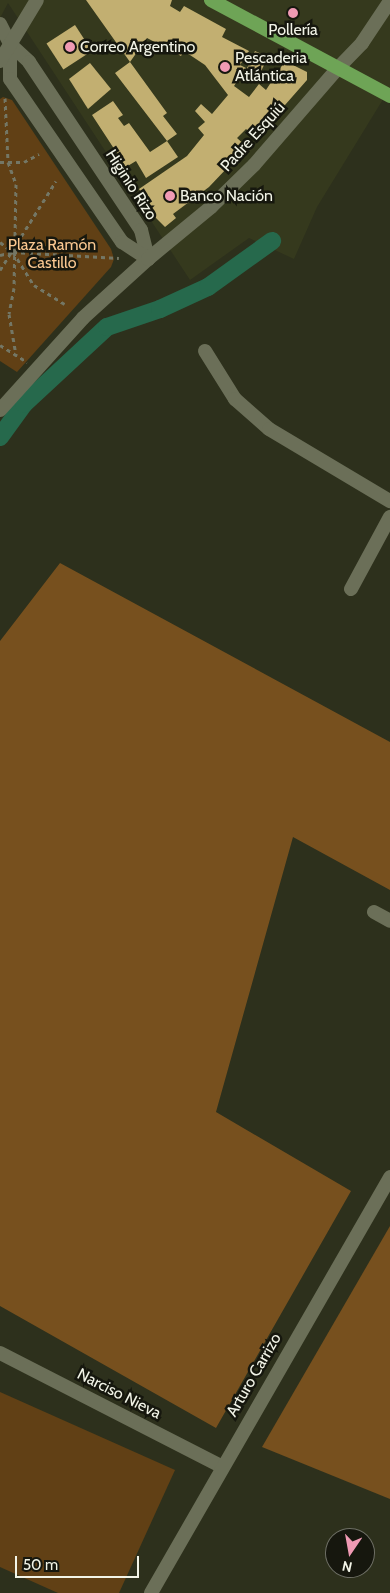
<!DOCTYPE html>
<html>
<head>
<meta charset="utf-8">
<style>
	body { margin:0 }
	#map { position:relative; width:390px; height:1593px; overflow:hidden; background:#2d301c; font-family:Cabin,sans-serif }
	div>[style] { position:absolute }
	.built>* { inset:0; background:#35391d }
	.green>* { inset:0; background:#614015 }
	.forest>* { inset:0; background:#77501e }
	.canal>* { height:18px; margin:-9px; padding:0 9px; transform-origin:9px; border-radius:9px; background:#26694c }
	.building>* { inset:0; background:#c2af71; transform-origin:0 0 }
	.path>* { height:3px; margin-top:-1.5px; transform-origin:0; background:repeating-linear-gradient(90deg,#747765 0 4px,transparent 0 8px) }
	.minor>* { height:14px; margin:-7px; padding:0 7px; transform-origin:7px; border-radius:7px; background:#6b6f58 }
	.tertiary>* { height:14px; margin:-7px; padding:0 7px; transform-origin:7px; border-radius:7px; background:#6b6f58 }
	.primary>* { height:14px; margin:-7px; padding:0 7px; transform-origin:7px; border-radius:7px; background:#6ea456 }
	.dots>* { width:14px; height:14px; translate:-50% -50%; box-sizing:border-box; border:2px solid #16170e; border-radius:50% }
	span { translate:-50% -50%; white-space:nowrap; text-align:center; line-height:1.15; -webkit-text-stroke:5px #16170e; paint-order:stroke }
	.poi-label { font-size:16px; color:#f2f4e7 }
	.left { translate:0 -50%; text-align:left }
	.street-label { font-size:16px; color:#f2f4e7 }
	.park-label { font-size:16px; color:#fac891 }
	.north { position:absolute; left:325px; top:1528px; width:50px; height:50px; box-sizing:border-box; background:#16170e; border:1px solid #6e6f65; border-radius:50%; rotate:192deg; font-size:14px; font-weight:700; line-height:20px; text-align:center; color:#f2f4e7 }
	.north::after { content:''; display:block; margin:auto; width:18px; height:22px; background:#f09ab4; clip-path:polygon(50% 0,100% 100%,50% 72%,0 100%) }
	.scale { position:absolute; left:15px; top:1556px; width:124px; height:22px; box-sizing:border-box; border:2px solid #f2f4e7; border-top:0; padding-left:6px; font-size:15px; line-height:18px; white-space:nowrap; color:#f2f4e7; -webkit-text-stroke:4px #16170e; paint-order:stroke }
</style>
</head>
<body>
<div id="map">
	<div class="built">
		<i style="clip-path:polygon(0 0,390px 0,390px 88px,317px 207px,294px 259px,249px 238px,190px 280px,8px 3px,0 18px)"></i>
	</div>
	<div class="green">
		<i style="clip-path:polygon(3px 97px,12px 100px,111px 249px,114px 259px,111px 267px,17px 372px,0 361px,0 99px)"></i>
		<i style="clip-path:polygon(0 1392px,175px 1470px,119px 1593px,58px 1593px,0 1567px)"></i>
	</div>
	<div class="forest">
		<i style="clip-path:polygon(60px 563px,390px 742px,390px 890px,293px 837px,216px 1112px,351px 1191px,216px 1428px,0 1306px,0 641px)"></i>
		<i style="clip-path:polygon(390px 1226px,390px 1499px,262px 1447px)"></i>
	</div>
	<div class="canal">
		<i style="left:0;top:437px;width:41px;rotate:-54deg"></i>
		<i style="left:24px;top:404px;width:113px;rotate:-42.9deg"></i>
		<i style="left:107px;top:327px;width:56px;rotate:-18.8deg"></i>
		<i style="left:160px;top:309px;width:53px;rotate:-24.6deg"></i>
		<i style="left:208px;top:287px;width:79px;rotate:-35.7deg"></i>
	</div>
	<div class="building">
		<i style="clip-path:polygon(86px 0,172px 0,170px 6px,180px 12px,184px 6px,226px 29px,222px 37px,249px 51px,240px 65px,246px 68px,234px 86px,249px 97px,259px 84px,266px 90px,285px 61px,307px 72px,307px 80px,256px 138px,246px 129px,237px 138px,247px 147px,209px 187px,173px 214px,176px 218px,165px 227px,145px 207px,149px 204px,139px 189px,187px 156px,204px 135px,198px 128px,205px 122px,195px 111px,201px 104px,212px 114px,228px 95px,205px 65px,184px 51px,181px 56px,147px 38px,130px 62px)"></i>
		<i style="left:75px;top:25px;width:31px;height:34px;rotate:57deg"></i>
		<i style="left:255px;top:51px;width:14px;height:19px;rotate:25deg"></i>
		<i style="clip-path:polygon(130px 62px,167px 113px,163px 116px,177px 134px,167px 141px,178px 157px,146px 178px,136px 161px,126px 167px,92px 115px,113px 101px,123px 115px,118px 118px,124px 126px,129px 123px,150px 152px,167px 141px,115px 73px)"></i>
		<i style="clip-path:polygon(90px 63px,111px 89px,88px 109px,69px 79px)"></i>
	</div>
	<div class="path">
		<i style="left:5px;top:98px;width:64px;rotate:87.3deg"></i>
		<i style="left:8px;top:162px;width:23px;rotate:70deg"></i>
		<i style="left:16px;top:184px;width:104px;rotate:91.1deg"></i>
		<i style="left:14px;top:288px;width:26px;rotate:101deg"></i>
		<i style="left:9px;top:314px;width:42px;rotate:80.3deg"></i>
		<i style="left:0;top:162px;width:24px"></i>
		<i style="left:24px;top:162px;width:17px;rotate:-28deg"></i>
		<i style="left:0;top:242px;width:16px;rotate:38deg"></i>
		<i style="left:13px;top:252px;width:39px;rotate:58deg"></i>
		<i style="left:34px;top:285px;width:36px;rotate:32deg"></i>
		<i style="left:0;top:255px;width:13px;rotate:-13deg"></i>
		<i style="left:13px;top:252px;width:106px;rotate:3.2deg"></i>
		<i style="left:0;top:270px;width:105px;rotate:-57.8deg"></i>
		<i style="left:0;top:345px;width:32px;rotate:32deg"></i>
	</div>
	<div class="minor">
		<i style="left:0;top:24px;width:22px;rotate:63deg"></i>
		<i style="left:10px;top:44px;width:26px;rotate:43deg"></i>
		<i style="left:29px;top:62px;width:202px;rotate:56.3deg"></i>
		<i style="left:141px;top:230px;width:30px;rotate:76deg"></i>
		<i style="left:10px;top:44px;width:35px;rotate:90deg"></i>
		<i style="left:10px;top:79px;width:198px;rotate:55.5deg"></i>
		<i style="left:122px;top:242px;width:31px;rotate:33deg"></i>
		<i style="left:205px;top:351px;width:57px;rotate:58deg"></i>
		<i style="left:235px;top:399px;width:45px;rotate:41.4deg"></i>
		<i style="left:269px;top:429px;width:141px;rotate:30.8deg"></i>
		<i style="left:0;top:410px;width:124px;rotate:-47.9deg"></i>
		<i style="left:83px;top:318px;width:88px;rotate:-42.2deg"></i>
		<i style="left:148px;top:259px;width:82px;rotate:-39.5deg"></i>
		<i style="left:211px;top:207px;width:60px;rotate:-44.3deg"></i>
		<i style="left:254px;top:165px;width:128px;rotate:-49.1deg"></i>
		<i style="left:351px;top:589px;width:82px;rotate:-61.6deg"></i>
		<i style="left:374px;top:912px;width:18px;rotate:29deg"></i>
		<i style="left:0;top:1353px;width:248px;rotate:27.1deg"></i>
		<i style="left:151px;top:1593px;width:480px;rotate:-60.1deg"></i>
	</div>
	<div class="tertiary">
		<i style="left:0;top:61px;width:71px;rotate:-58.8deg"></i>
		<i style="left:338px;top:68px;width:35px;rotate:-46deg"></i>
		<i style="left:362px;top:43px;width:50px;rotate:-56.3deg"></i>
	</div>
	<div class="primary">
		<i style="left:211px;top:0;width:203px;rotate:28.2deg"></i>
	</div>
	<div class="dots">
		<i style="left:293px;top:13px;background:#f09ab4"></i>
		<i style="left:70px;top:47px;background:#f09ab4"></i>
		<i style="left:225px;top:67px;background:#f09ab4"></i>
		<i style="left:170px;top:196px;background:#f09ab4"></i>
	</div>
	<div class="poi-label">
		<span style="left:293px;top:30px">Pollería</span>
		<span class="left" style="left:80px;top:47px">Correo Argentino</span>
		<span class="left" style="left:235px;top:67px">Pescaderia<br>Atlántica</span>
		<span class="left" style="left:180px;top:196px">Banco Nación</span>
	</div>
	<div class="street-label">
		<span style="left:253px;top:137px;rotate:-48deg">Padre Esquiú</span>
		<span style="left:131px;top:185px;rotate:57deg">Higinio Rizo</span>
		<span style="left:254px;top:1375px;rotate:-60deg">Arturo Carrizo</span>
		<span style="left:119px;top:1394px;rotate:27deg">Narciso Nieva</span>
	</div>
	<div class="park-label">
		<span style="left:52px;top:254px">Plaza Ramón<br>Castillo</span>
	</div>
	<div class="north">N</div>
	<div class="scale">50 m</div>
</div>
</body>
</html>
